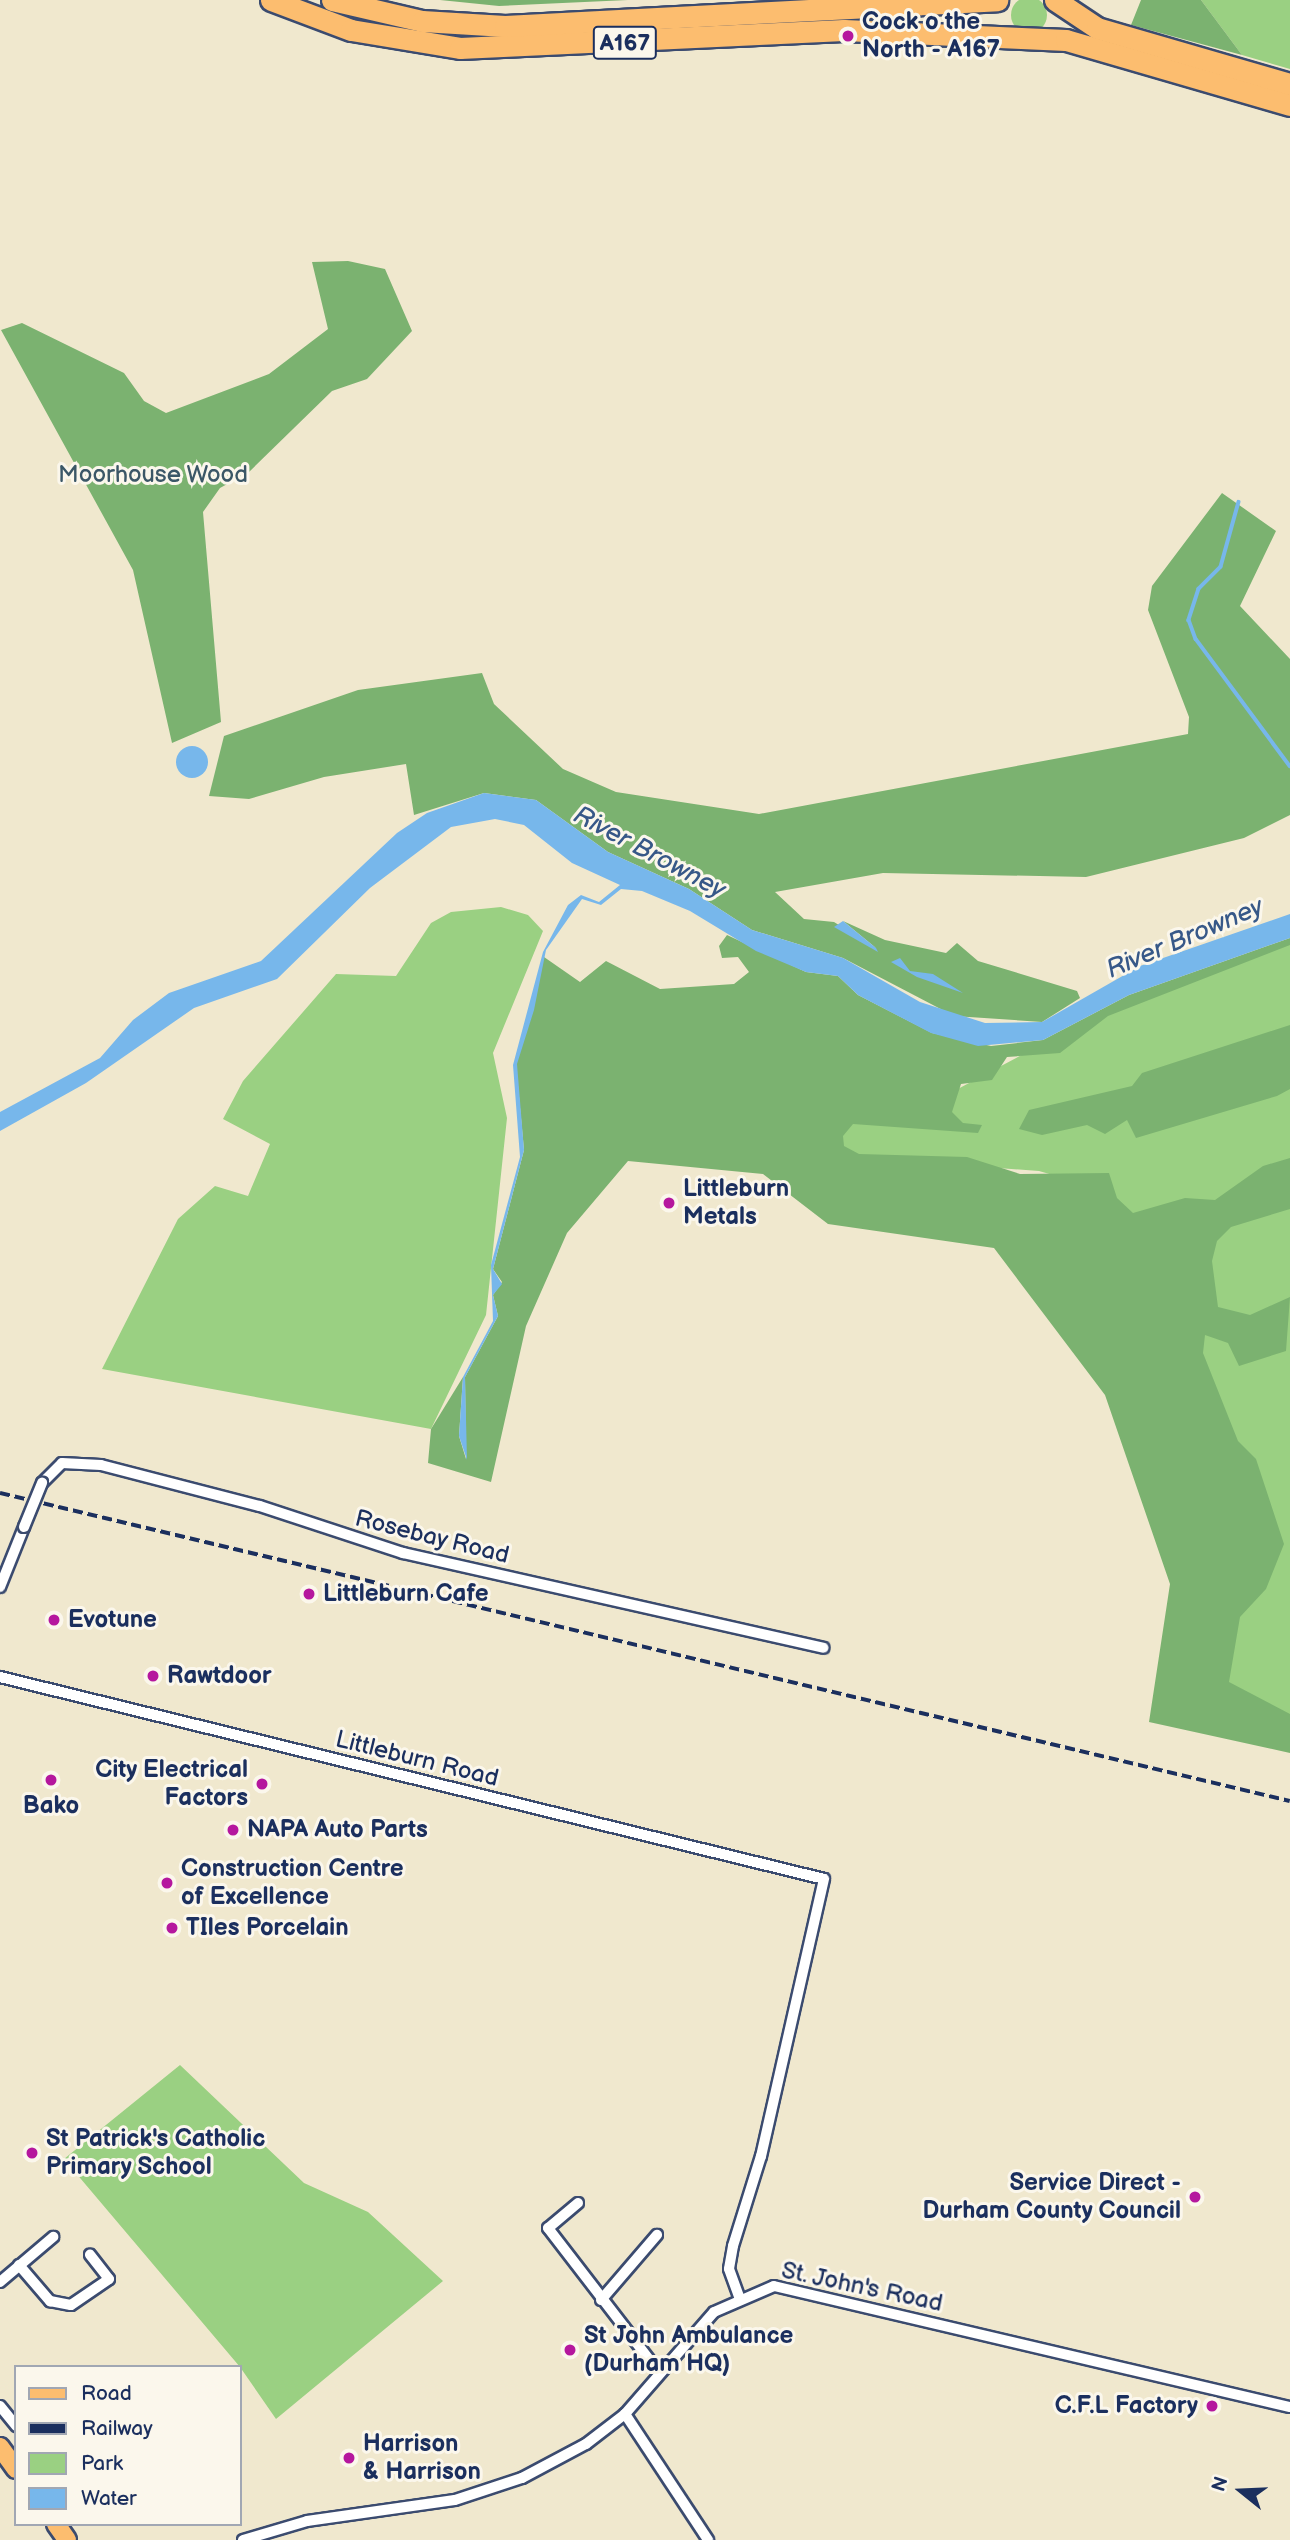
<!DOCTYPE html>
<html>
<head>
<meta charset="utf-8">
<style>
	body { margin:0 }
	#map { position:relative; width:1290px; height:2540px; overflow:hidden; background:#f0e8ce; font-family:"Balsamiq Sans",sans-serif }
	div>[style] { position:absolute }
	.green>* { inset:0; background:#9ad082 }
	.round { border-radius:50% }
	.forest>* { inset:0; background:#7bb270 }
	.water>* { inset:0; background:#77b7eb }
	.stream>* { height:3.5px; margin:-1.75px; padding:0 1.75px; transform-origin:1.75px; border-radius:1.75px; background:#77b7eb }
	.roads { filter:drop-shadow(2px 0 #3b4b6f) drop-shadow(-2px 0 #3b4b6f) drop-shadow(0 2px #3b4b6f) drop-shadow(0 -2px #3b4b6f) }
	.street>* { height:10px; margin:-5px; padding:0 5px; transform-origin:5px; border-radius:5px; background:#fff }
	.primary>* { height:18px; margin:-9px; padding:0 9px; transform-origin:9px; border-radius:9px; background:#fcbd6f }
	.highway>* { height:21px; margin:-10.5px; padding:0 10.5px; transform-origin:10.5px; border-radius:10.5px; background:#fcbd6f }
	.rail>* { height:3.5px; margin-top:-1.75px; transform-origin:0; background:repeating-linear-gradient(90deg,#1b2f5e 0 10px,transparent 0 15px) }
	.bridges { filter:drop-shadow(2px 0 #3b4b6f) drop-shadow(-2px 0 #3b4b6f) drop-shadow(0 2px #3b4b6f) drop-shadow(0 -2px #3b4b6f) }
	.street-bridge>* { height:10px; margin:-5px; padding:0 5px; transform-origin:5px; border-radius:5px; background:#fff }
	.dots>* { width:19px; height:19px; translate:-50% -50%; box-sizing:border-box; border:4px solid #fbf7ec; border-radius:50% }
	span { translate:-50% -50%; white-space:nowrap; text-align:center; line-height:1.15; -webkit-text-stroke:6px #fbf7ec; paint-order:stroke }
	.shield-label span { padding:2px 5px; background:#fbf7ec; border:2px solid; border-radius:5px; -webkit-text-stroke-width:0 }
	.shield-label { font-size:23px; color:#1b2f5e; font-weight:700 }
	.poi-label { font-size:24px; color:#1b2f5e; font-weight:700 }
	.left { translate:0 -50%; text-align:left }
	.right { translate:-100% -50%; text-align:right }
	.park-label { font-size:24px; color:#3b5767 }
	.street-label { font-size:24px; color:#1b2f5e }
	.water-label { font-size:26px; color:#375888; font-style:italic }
	.legend { position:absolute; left:14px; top:2365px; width:228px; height:161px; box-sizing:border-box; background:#fbf7ec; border:2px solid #a1a7b3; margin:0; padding:9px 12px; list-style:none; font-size:21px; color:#1b2f5e }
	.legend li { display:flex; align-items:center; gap:14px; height:35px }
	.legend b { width:35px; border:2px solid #a1a7b3 }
	.north { position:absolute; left:1206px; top:2456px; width:70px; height:70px; -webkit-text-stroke:5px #fbf7ec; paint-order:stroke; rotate:288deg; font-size:19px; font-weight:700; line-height:28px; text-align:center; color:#1b2f5e }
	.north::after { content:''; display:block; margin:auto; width:24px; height:32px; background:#1b2f5e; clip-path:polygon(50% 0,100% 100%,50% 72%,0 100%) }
</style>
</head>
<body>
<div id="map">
	<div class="green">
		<i class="round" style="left:1011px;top:-3px;width:36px;height:36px"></i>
		<i style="clip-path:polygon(1201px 0,1290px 0,1290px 69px,1242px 55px)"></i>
		<i style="clip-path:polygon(501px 907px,528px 915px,543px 931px,493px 1053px,507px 1118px,486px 1315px,431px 1429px,102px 1369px,178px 1219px,215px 1186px,248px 1196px,270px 1144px,223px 1119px,243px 1081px,336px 974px,396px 976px,431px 923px,451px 912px)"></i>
		<i style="clip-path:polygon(1290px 942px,1290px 1716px,1222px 1688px,1112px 1192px,1039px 1171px,836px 1156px,846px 1118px,922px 1108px,1093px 1017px)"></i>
		<i style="clip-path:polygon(180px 2065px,304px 2183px,368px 2212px,443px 2281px,276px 2419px,240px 2367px,64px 2159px)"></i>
	</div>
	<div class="forest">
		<i style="clip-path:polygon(440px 0,628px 0,499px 6px)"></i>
		<i style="clip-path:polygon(1141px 0,1201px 0,1242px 55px,1131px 25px)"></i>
		<i style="clip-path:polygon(348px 261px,385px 269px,412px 331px,367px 379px,332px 391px,249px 472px,220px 488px,203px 512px,221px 722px,172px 743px,133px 570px,1px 330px,22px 323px,124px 373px,144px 401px,166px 413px,269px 374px,328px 329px,312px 262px)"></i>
		<i style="clip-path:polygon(1222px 493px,1276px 531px,1240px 606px,1290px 659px,1290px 815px,1244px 838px,1086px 877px,883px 873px,775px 892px,804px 919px,834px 922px,876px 948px,843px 921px,885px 940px,946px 953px,957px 943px,978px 961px,1077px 991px,1080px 998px,1042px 1022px,954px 1016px,843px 958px,752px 930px,689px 889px,608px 852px,536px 800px,484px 793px,414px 815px,406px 764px,324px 777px,249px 799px,209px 796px,224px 736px,358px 690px,482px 673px,494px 704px,563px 769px,616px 792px,759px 814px,1188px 734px,1189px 717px,1148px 610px,1152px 586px)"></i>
		<i style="clip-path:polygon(727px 935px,806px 972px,838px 976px,858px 995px,932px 1033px,991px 1046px,1043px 1040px,1129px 995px,1290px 938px,1290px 945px,1108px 1016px,1060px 1053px,1007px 1057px,992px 1080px,961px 1084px,952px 1112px,963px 1123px,982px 1125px,978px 1133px,853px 1124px,843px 1136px,844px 1146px,859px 1154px,967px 1157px,1020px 1174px,1109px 1173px,1117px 1198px,1133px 1213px,1185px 1198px,1215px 1200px,1263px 1166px,1290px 1158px,1290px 1209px,1231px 1227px,1217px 1241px,1212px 1261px,1218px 1307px,1250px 1315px,1290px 1297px,1286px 1351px,1239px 1366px,1228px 1343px,1205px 1335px,1203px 1353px,1238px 1441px,1256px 1459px,1284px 1544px,1266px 1589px,1240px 1617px,1229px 1682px,1290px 1714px,1290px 1753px,1149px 1722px,1170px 1584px,1105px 1395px,994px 1248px,828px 1224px,763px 1174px,628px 1161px,567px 1233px,526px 1326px,491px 1482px,428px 1463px,431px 1429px,463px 1377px,459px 1436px,466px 1459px,465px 1377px,498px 1316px,493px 1295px,502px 1282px,493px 1269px,524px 1150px,516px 1064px,544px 957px,580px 982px,606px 961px,660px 989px,734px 984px,749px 972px,738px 957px,722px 958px,719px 946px)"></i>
		<i style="clip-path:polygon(1290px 1025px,1290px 1089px,1277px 1096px,1136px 1138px,1127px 1120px,1105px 1134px,1087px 1125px,1042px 1135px,1019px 1129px,1029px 1110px,1132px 1086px,1142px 1073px)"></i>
	</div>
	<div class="water">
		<i class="round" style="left:176px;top:746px;width:32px;height:32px"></i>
		<i style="clip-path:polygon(484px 793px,536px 800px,608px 852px,689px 889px,752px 930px,843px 958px,920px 1002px,985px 1023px,1042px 1022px,1140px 966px,1290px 914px,1290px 938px,1129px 995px,1043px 1040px,978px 1046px,931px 1033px,858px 995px,838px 976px,806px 972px,756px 951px,690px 911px,642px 891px,621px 889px,601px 905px,582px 899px,546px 950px,534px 1010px,517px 1064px,524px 1150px,493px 1269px,502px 1284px,493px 1295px,498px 1316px,465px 1377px,467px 1460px,459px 1436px,463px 1377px,493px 1321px,491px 1265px,520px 1157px,513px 1065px,543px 952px,568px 905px,581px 895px,599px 902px,620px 885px,572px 863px,524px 825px,495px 819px,451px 827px,370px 888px,277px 979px,194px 1008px,86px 1083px,0 1131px,0 1112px,100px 1058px,133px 1020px,169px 993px,261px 961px,397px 833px,427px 813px)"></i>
		<i style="clip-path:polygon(843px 921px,876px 948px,878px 952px,834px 927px)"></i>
		<i style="clip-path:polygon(900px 958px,910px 971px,933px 974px,963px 993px,917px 977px,891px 962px)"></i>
	</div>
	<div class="stream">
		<i style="left:1239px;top:502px;width:67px;rotate:105.5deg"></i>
		<i style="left:1221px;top:567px;width:31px;rotate:135deg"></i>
		<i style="left:1199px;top:589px;width:33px;rotate:108deg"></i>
		<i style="left:1189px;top:620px;width:20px;rotate:70deg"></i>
		<i style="left:1196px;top:639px;width:158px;rotate:53.5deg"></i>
	</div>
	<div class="roads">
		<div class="street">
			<i style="left:42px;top:1483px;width:28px;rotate:-45deg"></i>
			<i style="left:62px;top:1463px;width:39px;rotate:3deg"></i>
			<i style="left:101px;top:1465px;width:164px;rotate:14.5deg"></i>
			<i style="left:260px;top:1506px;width:151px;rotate:18.2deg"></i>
			<i style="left:403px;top:1553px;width:431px;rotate:12.7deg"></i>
			<i style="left:0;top:1587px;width:65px;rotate:-68.2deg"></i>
			<i style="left:0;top:1677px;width:848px;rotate:13.77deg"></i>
			<i style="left:824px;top:1879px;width:284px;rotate:102.8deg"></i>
			<i style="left:761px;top:2156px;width:94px;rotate:107.3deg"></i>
			<i style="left:733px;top:2246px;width:23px;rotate:100deg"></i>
			<i style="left:729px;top:2269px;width:29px;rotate:70deg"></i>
			<i style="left:578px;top:2203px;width:39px;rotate:140deg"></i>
			<i style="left:548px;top:2228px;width:182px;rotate:52.4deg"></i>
			<i style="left:19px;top:2265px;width:48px;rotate:49.3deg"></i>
			<i style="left:50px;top:2301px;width:21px;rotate:11deg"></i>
			<i style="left:71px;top:2305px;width:46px;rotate:-34.4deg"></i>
			<i style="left:109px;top:2279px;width:31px;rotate:-128deg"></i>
			<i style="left:0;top:2282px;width:70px;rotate:-40.3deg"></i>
			<i style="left:601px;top:2300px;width:86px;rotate:-49.3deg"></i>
			<i style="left:0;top:2406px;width:26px;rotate:51deg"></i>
			<i style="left:625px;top:2414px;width:151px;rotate:56.6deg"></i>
			<i style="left:243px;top:2540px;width:67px;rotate:-16.5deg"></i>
			<i style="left:307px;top:2521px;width:149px;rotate:-8.1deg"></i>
			<i style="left:455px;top:2500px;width:71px;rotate:-18.2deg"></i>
			<i style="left:522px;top:2478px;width:72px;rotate:-28deg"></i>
			<i style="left:586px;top:2444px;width:49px;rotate:-37.6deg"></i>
			<i style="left:625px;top:2414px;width:135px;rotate:-48.9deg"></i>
			<i style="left:714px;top:2312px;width:65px;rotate:-23.4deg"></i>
			<i style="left:774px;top:2286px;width:530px;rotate:13.2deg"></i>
		</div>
		<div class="primary">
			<i style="left:0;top:2447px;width:27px;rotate:54deg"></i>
			<i style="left:56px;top:2524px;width:19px;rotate:55deg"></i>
		</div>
		<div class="highway">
			<i style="left:271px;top:0;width:85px;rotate:20.6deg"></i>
			<i style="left:351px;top:30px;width:110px;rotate:9.4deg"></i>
			<i style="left:460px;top:48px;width:384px;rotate:-2.7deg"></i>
			<i style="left:844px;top:30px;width:222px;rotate:2.6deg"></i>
			<i style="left:1066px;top:40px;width:233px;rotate:16.2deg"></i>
			<i style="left:332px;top:0;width:92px;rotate:13.1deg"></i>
			<i style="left:422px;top:21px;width:83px;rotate:3.4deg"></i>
			<i style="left:505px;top:26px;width:493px;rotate:-3deg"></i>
			<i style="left:1055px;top:0;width:50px;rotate:33.7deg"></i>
			<i style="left:1097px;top:28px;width:201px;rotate:16.2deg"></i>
		</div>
	</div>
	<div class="rail">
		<i style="left:0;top:1493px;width:1326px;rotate:13.43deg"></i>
	</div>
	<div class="bridges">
		<div class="street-bridge">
			<i style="left:24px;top:1527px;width:48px;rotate:-67.8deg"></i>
		</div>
	</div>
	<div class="dots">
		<i style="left:848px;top:36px;background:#b5179e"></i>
		<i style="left:669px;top:1203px;background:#b5179e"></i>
		<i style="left:309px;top:1594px;background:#b5179e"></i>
		<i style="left:54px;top:1620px;background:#b5179e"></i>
		<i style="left:153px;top:1676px;background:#b5179e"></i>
		<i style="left:51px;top:1780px;background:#b5179e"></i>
		<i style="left:262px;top:1784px;background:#b5179e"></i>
		<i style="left:233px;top:1830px;background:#b5179e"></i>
		<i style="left:167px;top:1883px;background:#b5179e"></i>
		<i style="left:172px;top:1928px;background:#b5179e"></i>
		<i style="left:32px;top:2153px;background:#b5179e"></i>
		<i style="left:1195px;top:2197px;background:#b5179e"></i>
		<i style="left:570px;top:2350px;background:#b5179e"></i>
		<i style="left:1212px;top:2406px;background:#b5179e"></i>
		<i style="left:349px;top:2458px;background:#b5179e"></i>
	</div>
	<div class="shield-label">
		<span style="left:625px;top:43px">A167</span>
	</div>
	<div class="poi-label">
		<span class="left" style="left:862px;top:36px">Cock o the<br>North - A167</span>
		<span class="left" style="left:683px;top:1203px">Littleburn<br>Metals</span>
		<span class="left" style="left:323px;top:1594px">Littleburn Cafe</span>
		<span class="left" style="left:68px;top:1620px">Evotune</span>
		<span class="left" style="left:167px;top:1676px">Rawtdoor</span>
		<span class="right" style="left:248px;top:1784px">City Electrical<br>Factors</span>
		<span style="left:51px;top:1806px">Bako</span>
		<span class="left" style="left:247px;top:1830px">NAPA Auto Parts</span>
		<span class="left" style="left:181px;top:1883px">Construction Centre<br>of Excellence</span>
		<span class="left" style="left:186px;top:1928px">TIles Porcelain</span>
		<span class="left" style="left:46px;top:2153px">St Patrick's Catholic<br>Primary School</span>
		<span class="right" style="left:1181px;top:2197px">Service Direct -<br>Durham County Council</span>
		<span class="left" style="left:584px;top:2350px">St John Ambulance<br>(Durham HQ)</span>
		<span class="right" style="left:1198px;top:2406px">C.F.L Factory</span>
		<span class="left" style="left:363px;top:2458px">Harrison<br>&amp; Harrison</span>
	</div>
	<div class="park-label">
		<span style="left:153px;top:475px">Moorhouse Wood</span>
	</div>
	<div class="street-label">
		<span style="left:432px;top:1537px;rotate:14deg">Rosebay Road</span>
		<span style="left:417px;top:1759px;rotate:14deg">Littleburn Road</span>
		<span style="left:862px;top:2287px;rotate:12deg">St. John's Road</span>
	</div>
	<div class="water-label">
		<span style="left:649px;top:853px;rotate:28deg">River Browney</span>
		<span style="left:1185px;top:939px;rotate:-23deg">River Browney</span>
	</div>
	<ul class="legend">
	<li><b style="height:9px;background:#fcbd6f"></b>Road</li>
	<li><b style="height:9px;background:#1b2f5e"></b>Railway</li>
	<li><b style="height:19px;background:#9ad082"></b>Park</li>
	<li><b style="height:19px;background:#77b7eb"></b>Water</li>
	</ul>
	<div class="north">N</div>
</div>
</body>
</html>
